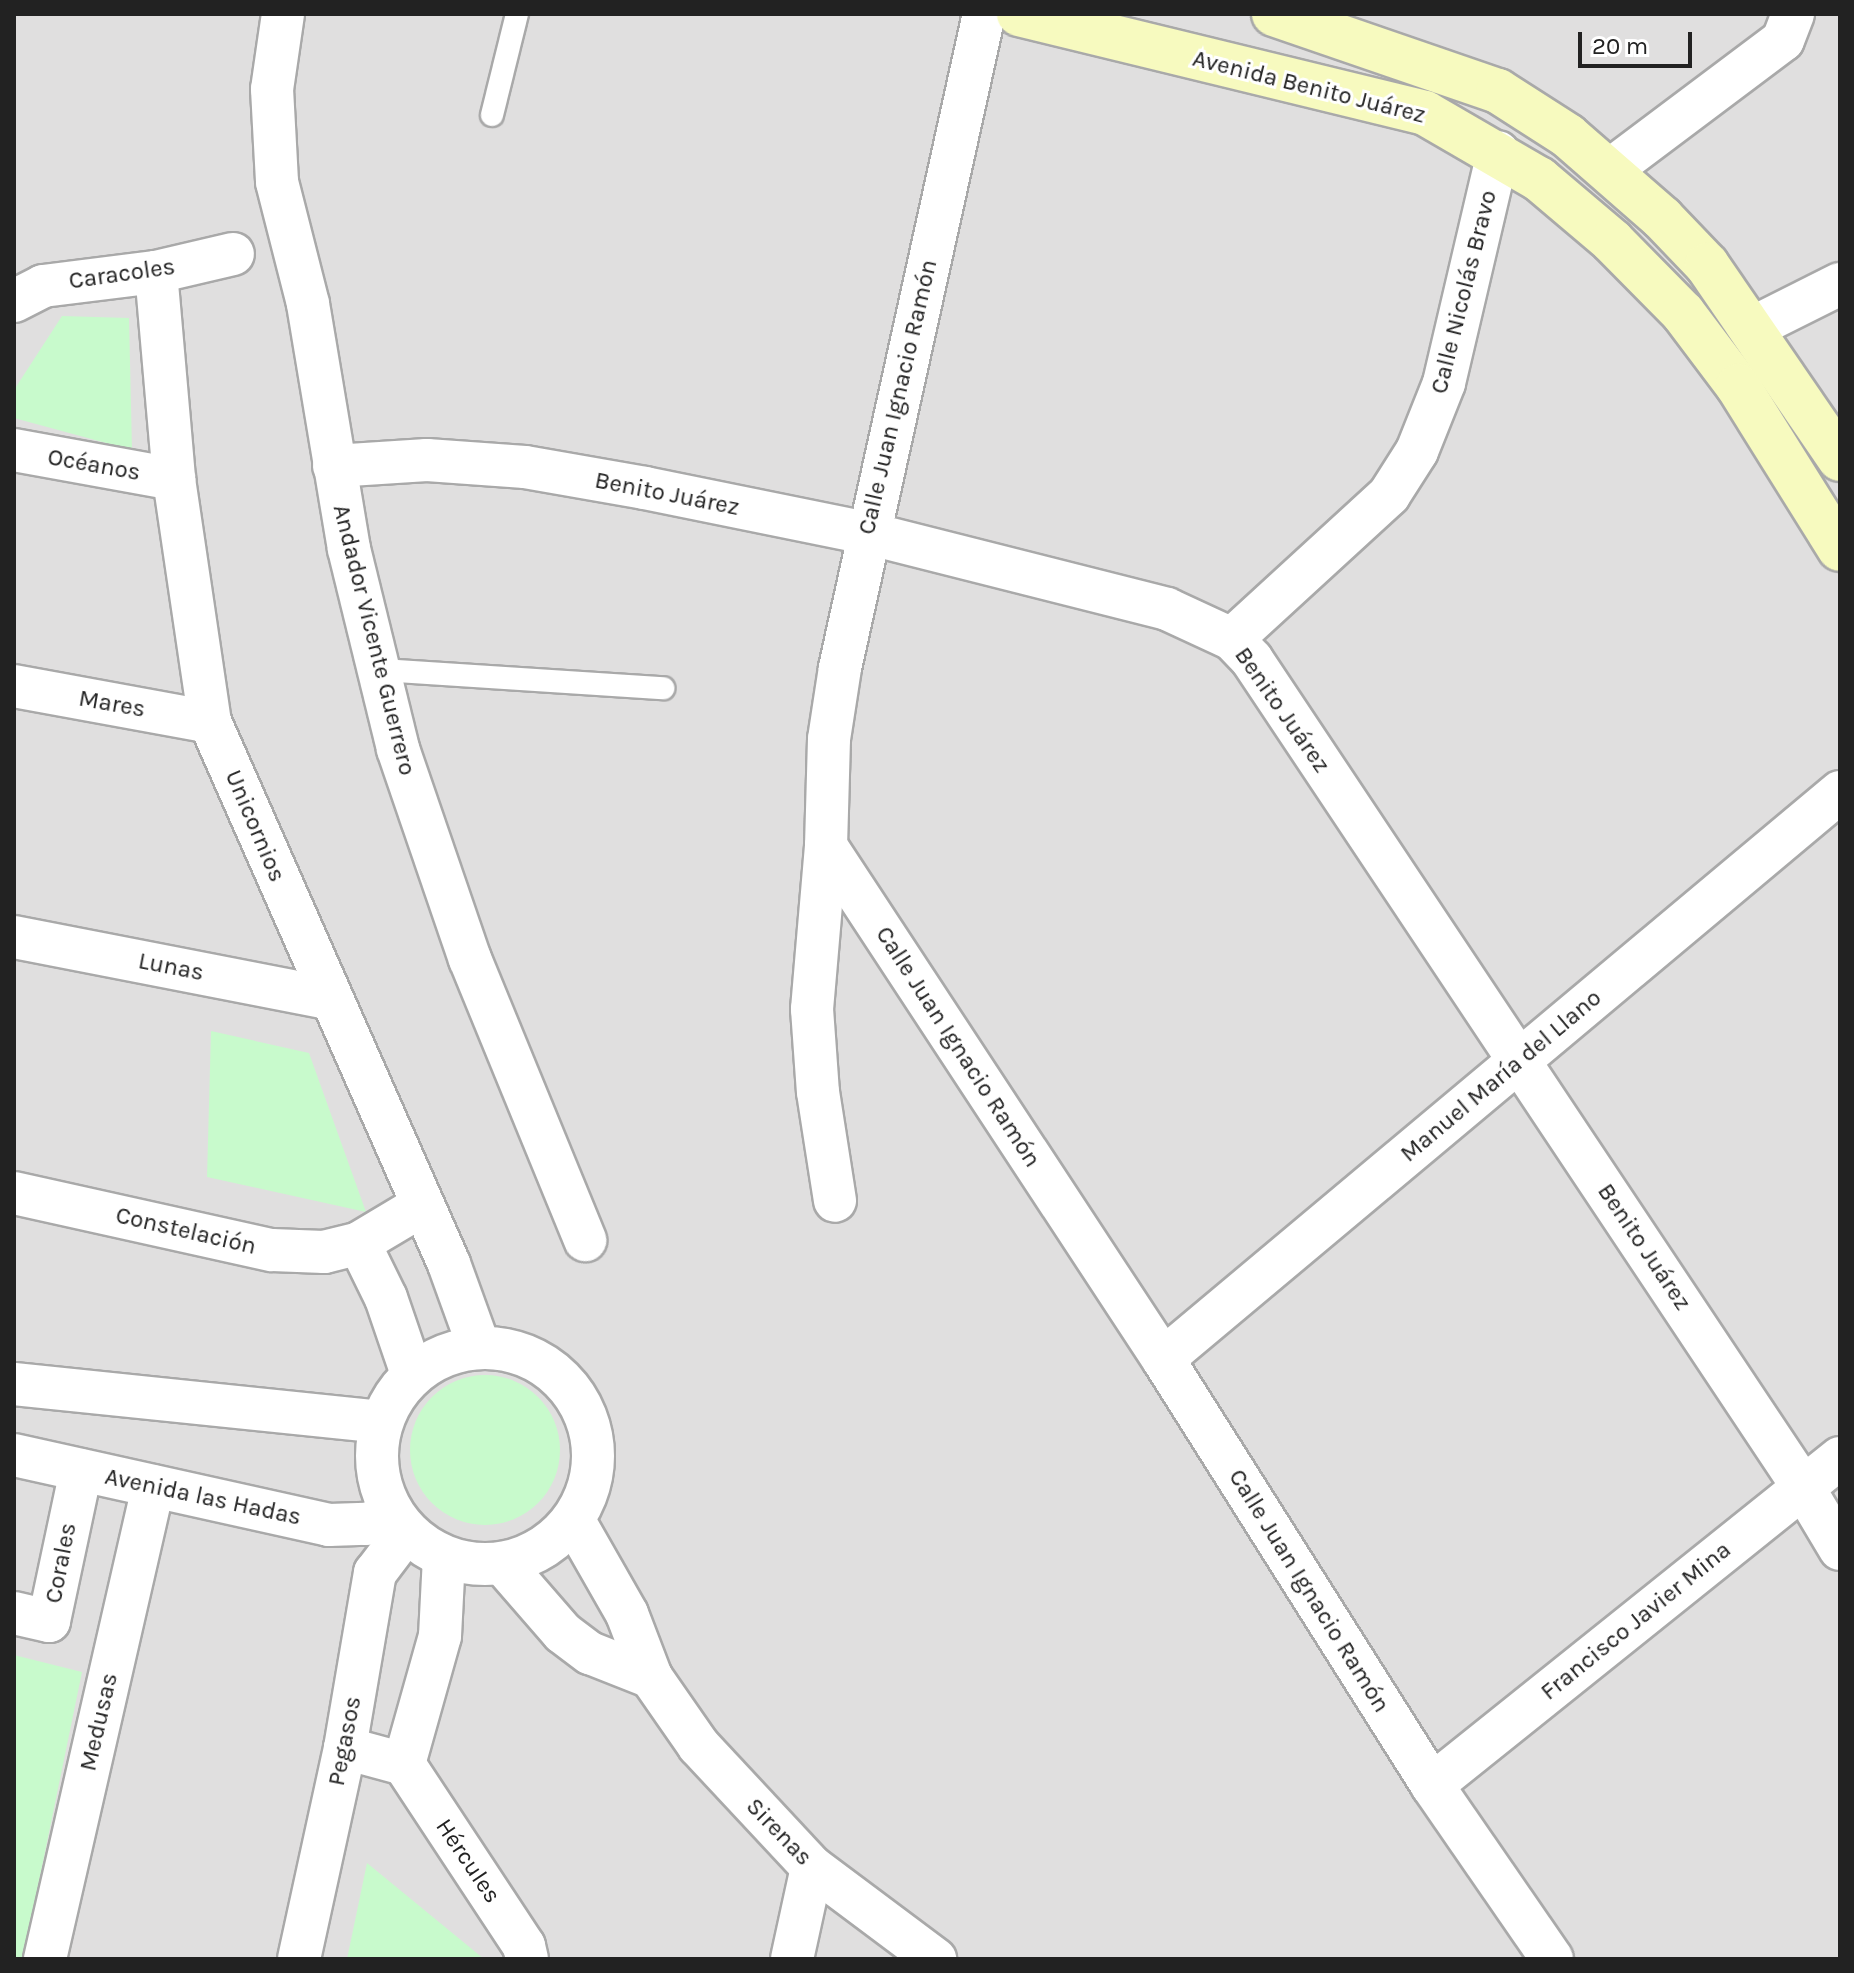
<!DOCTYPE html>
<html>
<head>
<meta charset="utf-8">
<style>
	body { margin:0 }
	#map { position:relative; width:1854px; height:1973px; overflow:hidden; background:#f2efe9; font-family:Karla,sans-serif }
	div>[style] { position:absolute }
	.residential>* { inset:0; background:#e0dfdf; transform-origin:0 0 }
	.park>* { inset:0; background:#c8facc }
	.round { border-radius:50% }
	.roads { filter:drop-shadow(2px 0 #a9a9a9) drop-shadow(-2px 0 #a9a9a9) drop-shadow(0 2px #a9a9a9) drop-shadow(0 -2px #a9a9a9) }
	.lane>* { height:22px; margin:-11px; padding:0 11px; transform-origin:11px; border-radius:11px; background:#fff }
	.street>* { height:42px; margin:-21px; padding:0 21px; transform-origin:21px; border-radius:21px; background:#fff }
	.street>.ring { margin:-21px; padding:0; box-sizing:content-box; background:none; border:42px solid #fff; border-radius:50% }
	.secondary>* { height:44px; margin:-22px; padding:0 22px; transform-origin:22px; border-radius:22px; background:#f7fabf }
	span { translate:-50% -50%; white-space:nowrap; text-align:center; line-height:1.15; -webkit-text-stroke:6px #fff; paint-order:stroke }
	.street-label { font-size:24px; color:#222 }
	.frame { position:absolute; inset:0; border:16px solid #222; pointer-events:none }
	.scale { position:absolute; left:1578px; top:32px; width:114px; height:36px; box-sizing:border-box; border:4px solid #222; border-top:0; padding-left:10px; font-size:24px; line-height:28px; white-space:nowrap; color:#222; -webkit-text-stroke:6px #fff; paint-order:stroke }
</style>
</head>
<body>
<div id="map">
	<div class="residential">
		<i style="left:14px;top:14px;width:1826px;height:1945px"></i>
	</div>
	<div class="park">
		<i style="clip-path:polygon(62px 316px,129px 318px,132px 450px,14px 418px,14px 390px)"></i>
		<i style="clip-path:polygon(211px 1031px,309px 1053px,366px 1212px,207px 1177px)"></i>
		<i class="round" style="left:410px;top:1375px;width:150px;height:150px"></i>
		<i style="clip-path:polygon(14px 1655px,82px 1672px,23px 1959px,14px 1959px)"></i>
		<i style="clip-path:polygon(367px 1863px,484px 1959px,347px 1959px)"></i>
	</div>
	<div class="roads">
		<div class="lane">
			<i style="left:492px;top:115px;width:104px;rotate:-76.1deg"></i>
			<i style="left:381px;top:670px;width:283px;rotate:3.7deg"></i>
		</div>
		<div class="street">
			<i style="left:283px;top:14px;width:76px;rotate:98.3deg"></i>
			<i style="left:272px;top:89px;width:93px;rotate:86.9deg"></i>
			<i style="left:277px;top:182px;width:126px;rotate:75.7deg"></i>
			<i style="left:308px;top:304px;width:248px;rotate:80.5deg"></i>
			<i style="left:349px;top:549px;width:206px;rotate:76.2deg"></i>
			<i style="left:398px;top:749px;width:222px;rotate:71.1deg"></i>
			<i style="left:470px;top:959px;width:304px;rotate:67.7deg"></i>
			<i style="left:984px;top:14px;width:670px;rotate:102.42deg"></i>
			<i style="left:840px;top:668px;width:72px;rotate:98.8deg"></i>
			<i style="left:829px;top:739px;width:107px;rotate:91.6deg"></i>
			<i style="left:826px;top:846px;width:614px;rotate:56.7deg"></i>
			<i style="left:1163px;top:1359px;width:504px;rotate:57.73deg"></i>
			<i style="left:1432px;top:1785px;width:211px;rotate:55.4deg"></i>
			<i style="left:1610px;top:170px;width:216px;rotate:-36.9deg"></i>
			<i style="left:1783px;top:40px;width:28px;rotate:-69deg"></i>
			<i style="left:156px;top:272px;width:208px;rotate:85deg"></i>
			<i style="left:174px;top:479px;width:246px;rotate:81.6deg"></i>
			<i style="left:210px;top:722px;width:592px;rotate:66.2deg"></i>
			<i style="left:449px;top:1264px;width:88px;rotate:70.1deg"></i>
			<i style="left:14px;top:301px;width:33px;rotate:-27deg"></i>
			<i style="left:43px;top:286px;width:114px;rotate:-7.1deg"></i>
			<i style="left:156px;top:272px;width:79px;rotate:-13.2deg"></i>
			<i style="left:1754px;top:327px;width:96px;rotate:-26.6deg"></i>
			<i style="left:14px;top:450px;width:163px;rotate:10.3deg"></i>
			<i style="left:334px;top:466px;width:93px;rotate:-3.7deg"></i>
			<i style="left:427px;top:460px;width:98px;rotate:4.1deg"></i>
			<i style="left:525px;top:467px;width:122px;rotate:9.9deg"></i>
			<i style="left:645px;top:488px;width:227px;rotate:11.5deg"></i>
			<i style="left:867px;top:533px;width:309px;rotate:14.2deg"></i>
			<i style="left:1167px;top:609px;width:72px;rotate:24.8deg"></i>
			<i style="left:1232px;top:639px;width:29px;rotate:46deg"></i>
			<i style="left:1252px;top:660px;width:994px;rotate:56.33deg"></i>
			<i style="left:1803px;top:1487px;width:72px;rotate:59.2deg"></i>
			<i style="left:1232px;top:639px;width:213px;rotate:-42.5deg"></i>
			<i style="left:1389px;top:495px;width:52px;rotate:-57.5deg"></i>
			<i style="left:1417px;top:451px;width:73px;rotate:-68.3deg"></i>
			<i style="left:1444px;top:383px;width:237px;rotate:-76.8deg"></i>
			<i style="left:14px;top:686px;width:199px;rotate:10.4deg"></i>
			<i style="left:826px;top:846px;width:164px;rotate:94.9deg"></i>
			<i style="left:812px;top:1009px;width:83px;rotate:85.9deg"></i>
			<i style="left:818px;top:1092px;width:110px;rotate:81.1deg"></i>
			<i style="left:14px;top:937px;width:320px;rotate:11deg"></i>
			<i style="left:14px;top:1193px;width:264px;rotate:12.5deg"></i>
			<i style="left:272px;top:1250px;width:52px;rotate:2.2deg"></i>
			<i style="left:324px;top:1252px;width:36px;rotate:-14deg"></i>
			<i style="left:359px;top:1243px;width:72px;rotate:-30.8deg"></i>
			<i style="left:359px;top:1243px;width:61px;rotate:63.9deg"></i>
			<i style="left:386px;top:1298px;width:80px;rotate:71.1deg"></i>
			<i class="ring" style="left:377px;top:1348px;width:174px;height:174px"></i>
			<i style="left:1163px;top:1359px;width:883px;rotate:-39.95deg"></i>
			<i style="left:14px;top:1384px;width:369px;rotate:5.9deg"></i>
			<i style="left:14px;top:1455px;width:323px;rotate:12.5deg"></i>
			<i style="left:329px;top:1525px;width:37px;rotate:-2deg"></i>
			<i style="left:366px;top:1524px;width:28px;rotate:-17deg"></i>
			<i style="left:574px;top:1521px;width:107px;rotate:60.3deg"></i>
			<i style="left:627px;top:1614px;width:67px;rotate:69.1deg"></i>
			<i style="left:651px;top:1677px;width:84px;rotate:55.2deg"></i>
			<i style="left:699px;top:1746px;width:166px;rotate:47deg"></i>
			<i style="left:812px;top:1867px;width:154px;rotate:36.8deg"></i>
			<i style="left:503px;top:1564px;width:91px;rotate:49deg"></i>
			<i style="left:563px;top:1633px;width:34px;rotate:37deg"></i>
			<i style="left:590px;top:1653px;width:66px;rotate:21.5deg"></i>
			<i style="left:14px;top:1613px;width:36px;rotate:13deg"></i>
			<i style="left:49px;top:1621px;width:154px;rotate:-78deg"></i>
			<i style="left:345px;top:1748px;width:61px;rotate:15.2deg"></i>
			<i style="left:404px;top:1764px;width:218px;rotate:56.6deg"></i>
			<i style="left:524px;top:1946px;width:13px;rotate:77deg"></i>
			<i style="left:404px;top:1764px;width:133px;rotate:-74.3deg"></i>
			<i style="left:440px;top:1636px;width:79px;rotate:-87.1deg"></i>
			<i style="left:1432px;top:1785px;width:523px;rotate:-38.71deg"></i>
			<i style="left:45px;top:1959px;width:485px;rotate:-77.1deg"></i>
			<i style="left:299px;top:1959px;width:216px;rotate:-77.7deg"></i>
			<i style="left:345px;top:1748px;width:178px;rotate:-80.3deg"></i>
			<i style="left:375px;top:1573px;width:51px;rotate:-52.9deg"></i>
			<i style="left:792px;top:1959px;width:94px;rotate:-77.7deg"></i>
		</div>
		<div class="secondary">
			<i style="left:1019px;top:14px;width:418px;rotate:13.7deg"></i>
			<i style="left:1425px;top:113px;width:132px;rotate:30.1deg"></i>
			<i style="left:1539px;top:179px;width:96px;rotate:40.3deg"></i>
			<i style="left:1612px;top:241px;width:101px;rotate:45.4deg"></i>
			<i style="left:1683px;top:313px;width:91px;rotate:53deg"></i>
			<i style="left:1738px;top:386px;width:192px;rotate:58deg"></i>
			<i style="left:1274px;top:14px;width:237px;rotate:19deg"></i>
			<i style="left:1498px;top:91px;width:83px;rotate:32.7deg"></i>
			<i style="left:1568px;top:136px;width:125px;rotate:41.1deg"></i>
			<i style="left:1662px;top:218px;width:65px;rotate:46.2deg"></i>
			<i style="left:1707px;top:265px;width:235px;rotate:55.6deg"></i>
		</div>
	</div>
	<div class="street-label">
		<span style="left:1309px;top:87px;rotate:14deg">Avenida Benito Juárez</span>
		<span style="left:122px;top:274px;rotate:-8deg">Caracoles</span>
		<span style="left:1464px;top:292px;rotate:-76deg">Calle Nicolás Bravo</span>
		<span style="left:898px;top:397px;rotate:-77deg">Calle Juan Ignacio Ramón</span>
		<span style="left:94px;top:465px;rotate:10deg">Océanos</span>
		<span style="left:667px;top:494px;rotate:11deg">Benito Juárez</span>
		<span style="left:374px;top:640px;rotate:76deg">Andador Vicente Guerrero</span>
		<span style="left:112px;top:704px;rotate:10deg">Mares</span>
		<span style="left:1282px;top:710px;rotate:55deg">Benito Juárez</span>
		<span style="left:255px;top:826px;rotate:67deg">Unicornios</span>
		<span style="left:171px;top:967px;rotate:11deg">Lunas</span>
		<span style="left:958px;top:1047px;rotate:57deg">Calle Juan Ignacio Ramón</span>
		<span style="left:1501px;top:1076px;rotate:-40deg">Manuel María del Llano</span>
		<span style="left:186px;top:1231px;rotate:13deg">Constelación</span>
		<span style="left:1644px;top:1247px;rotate:56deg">Benito Juárez</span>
		<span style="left:203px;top:1497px;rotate:12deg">Avenida las Hadas</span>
		<span style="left:61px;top:1563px;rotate:-79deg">Corales</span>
		<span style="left:1309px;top:1591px;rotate:58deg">Calle Juan Ignacio Ramón</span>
		<span style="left:1636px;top:1621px;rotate:-39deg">Francisco Javier Mina</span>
		<span style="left:99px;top:1722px;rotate:-77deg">Medusas</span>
		<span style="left:345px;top:1741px;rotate:-79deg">Pegasos</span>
		<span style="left:779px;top:1832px;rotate:46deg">Sirenas</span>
		<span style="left:468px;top:1861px;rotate:56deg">Hércules</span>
	</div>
	<div class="frame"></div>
	<div class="scale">20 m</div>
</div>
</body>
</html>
